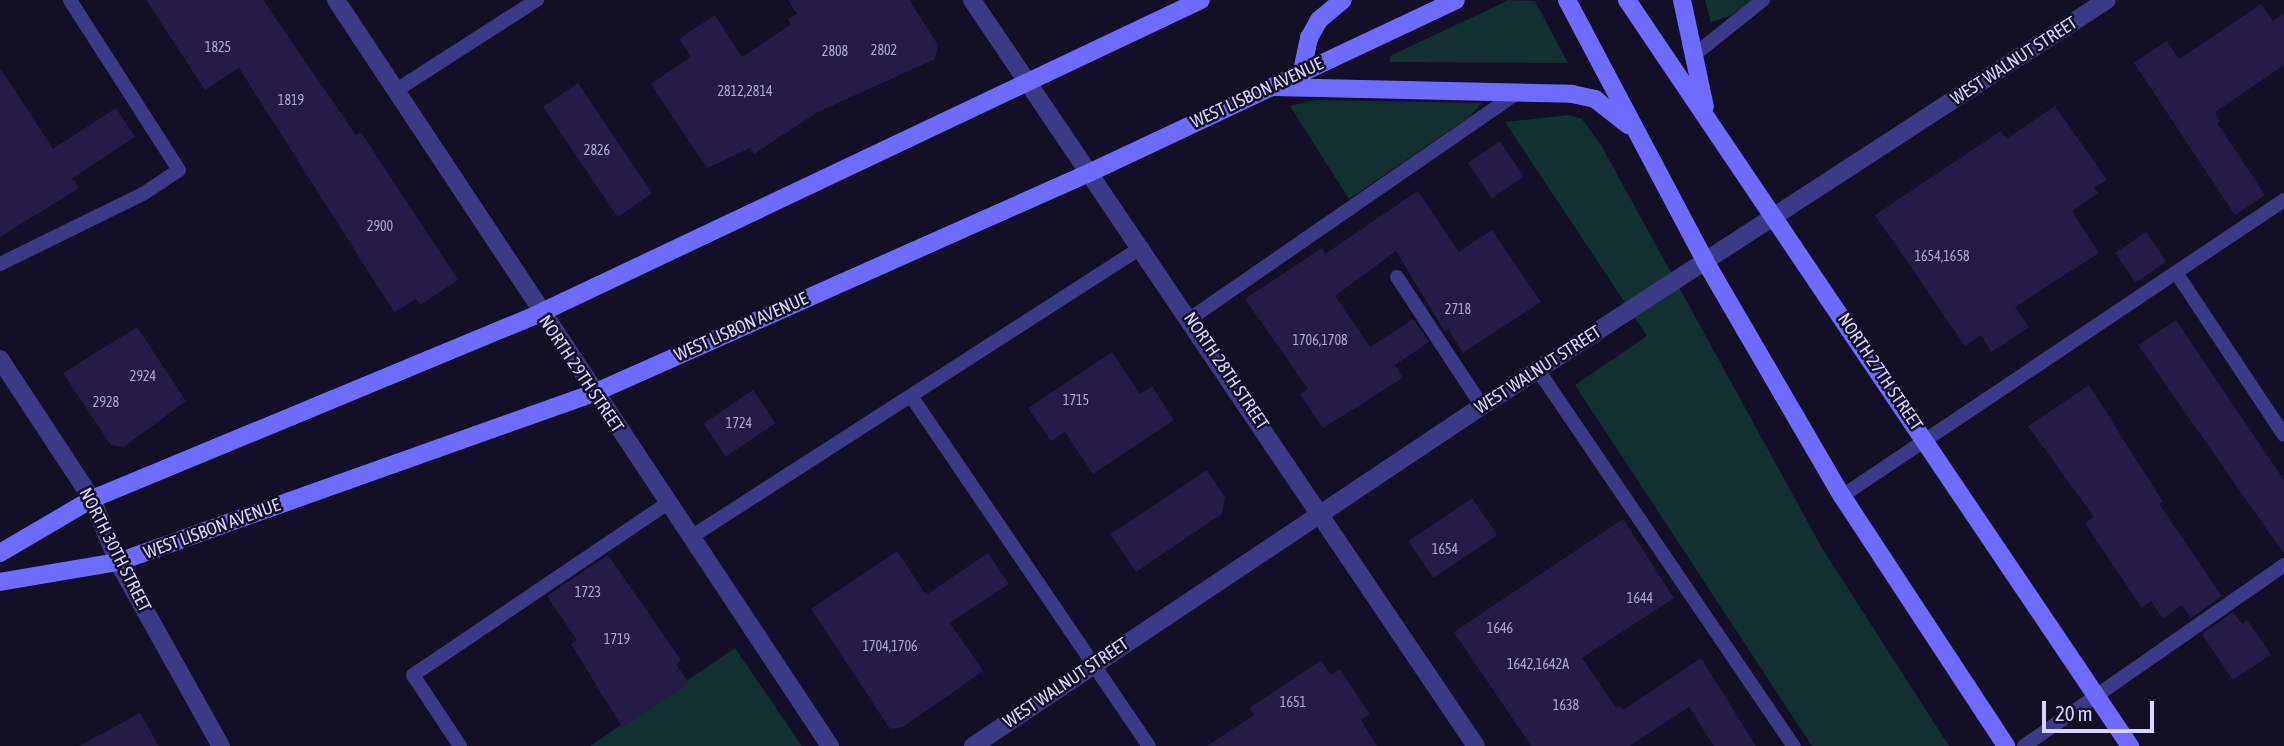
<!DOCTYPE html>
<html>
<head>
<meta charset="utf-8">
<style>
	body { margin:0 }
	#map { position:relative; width:2284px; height:746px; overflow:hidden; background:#130f26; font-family:"Asap Condensed",sans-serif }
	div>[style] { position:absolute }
	.green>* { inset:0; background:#12302f }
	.building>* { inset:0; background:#241b47; transform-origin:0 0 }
	.service>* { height:14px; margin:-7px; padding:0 7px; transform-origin:7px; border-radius:7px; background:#3d3a85 }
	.minor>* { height:18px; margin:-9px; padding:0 9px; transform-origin:9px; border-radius:9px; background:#3d3a85 }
	.secondary>* { height:18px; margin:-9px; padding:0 9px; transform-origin:9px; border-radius:9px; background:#6f6bff }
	span { translate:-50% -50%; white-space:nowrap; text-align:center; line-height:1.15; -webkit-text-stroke:5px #130f26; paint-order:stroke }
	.number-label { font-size:14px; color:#aca6d1 }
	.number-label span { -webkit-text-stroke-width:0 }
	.street-label { font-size:18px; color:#d9d4ff }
	.scale { position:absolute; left:2042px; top:701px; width:112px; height:32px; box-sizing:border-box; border:4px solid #d9d4ff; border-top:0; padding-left:9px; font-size:21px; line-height:24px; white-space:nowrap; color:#d9d4ff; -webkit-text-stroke:5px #130f26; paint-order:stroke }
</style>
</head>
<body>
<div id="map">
	<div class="green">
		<i style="clip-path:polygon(1509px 0,1535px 1px,1568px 63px,1390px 62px,1390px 56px)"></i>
		<i style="clip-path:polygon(1705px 0,1753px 0,1730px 16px,1711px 22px)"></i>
		<i style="clip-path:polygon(1315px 100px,1482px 103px,1469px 117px,1349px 199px,1290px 106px)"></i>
		<i style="clip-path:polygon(1570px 115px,1582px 119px,1601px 145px,1822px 548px,1949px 746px,1812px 746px,1575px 385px,1647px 336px,1505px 122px)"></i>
		<i style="clip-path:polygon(735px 648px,802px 746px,590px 746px)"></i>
	</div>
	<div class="building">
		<i style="clip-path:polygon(146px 0,263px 0,356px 135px,361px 132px,458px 280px,420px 305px,416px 299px,394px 312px,239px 68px,205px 90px)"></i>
		<i style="clip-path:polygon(788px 0,909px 0,938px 45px,935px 59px,818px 112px,754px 154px,750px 148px,707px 168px,651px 84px,691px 57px,679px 39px,715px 15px,742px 57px,791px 24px,788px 19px,797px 14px)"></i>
		<i style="clip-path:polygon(2261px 4px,2273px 21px,2284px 13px,2284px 65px,2215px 112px,2220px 121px,2217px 123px,2265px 195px,2235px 215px,2134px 63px,2167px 41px,2179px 59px)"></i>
		<i style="clip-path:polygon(0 68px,53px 149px,116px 108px,135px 137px,72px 178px,79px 188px,0 237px)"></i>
		<i style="left:578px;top:83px;width:133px;height:42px;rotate:56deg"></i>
		<i style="clip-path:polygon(2055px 106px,2107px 180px,2094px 187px,2098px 193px,2072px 211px,2099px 253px,2015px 307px,2029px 327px,1991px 352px,1981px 335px,1965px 346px,1875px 215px,2001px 131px,2006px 139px)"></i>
		<i style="left:1500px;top:141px;width:43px;height:39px;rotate:56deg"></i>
		<i style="clip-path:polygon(1418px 191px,1459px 252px,1492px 230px,1541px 302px,1463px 353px,1448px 329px,1445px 332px,1396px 251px,1335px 296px,1370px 347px,1413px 319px,1429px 342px,1395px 365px,1403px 378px,1323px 428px,1300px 394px,1308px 389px,1245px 299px,1322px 248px,1325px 254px)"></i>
		<i style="left:2146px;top:232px;width:36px;height:37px;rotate:56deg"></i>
		<i style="clip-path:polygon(2176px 320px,2284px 480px,2284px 554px,2138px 345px)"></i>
		<i style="clip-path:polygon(137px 327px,186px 401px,124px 447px,111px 445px,63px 373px)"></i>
		<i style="clip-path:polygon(1112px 352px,1140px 394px,1152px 386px,1174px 420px,1093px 474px,1065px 432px,1051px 441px,1028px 408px)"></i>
		<i style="clip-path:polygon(2089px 385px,2163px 502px,2159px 504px,2222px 596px,2191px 618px,2182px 605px,2163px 619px,2151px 601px,2142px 608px,2085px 523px,2094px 517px,2028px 426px)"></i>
		<i style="left:753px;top:390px;width:40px;height:60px;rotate:56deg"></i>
		<i style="clip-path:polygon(1207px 470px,1225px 497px,1222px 514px,1136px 572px,1110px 534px)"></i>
		<i style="left:1472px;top:498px;width:45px;height:77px;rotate:56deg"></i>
		<i style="clip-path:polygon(1623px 519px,1674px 598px,1582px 658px,1616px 708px,1620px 706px,1623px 710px,1701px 658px,1756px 746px,1714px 746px,1689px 707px,1630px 746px,1531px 746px,1454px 632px)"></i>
		<i style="clip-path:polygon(897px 551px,926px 595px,988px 553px,1009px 584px,950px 623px,983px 671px,903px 727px,890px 729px,811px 609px)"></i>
		<i style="clip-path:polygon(608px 555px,681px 660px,676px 664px,689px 683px,622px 727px,571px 644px,577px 640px,547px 596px)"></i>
		<i style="clip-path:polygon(2233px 612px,2242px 624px,2247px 620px,2271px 655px,2233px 680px,2202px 634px)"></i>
		<i style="clip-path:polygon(1321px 660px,1331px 675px,1340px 669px,1370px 714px,1361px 720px,1377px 746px,1207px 746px,1254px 715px,1249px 708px)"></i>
		<i style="clip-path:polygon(140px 713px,159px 746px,79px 746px)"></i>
	</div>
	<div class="service">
		<i style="left:1694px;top:55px;width:88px;rotate:-38.6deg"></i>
		<i style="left:395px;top:91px;width:169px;rotate:-32.7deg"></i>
		<i style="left:0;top:264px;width:159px;rotate:-26.1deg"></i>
		<i style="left:143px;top:194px;width:43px;rotate:-33.7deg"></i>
		<i style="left:179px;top:170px;width:202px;rotate:-122.7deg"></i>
		<i style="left:2177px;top:274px;width:193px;rotate:56.4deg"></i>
		<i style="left:1397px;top:277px;width:154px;rotate:56.6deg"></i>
		<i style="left:1191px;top:318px;width:400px;rotate:-34.6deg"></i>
		<i style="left:1538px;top:370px;width:455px;rotate:55.8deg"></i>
		<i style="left:911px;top:396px;width:423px;rotate:55.8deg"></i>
		<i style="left:1842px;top:496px;width:532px;rotate:-33.81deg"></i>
		<i style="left:691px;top:537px;width:536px;rotate:-32.74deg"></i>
		<i style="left:460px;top:746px;width:85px;rotate:-123.5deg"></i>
		<i style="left:413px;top:675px;width:308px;rotate:-34deg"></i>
		<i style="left:2024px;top:746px;width:317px;rotate:-34.8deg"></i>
	</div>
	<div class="minor">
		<i style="left:336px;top:0;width:895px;rotate:56.49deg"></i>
		<i style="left:972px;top:0;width:900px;rotate:55.96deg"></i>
		<i style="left:0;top:359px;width:168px;rotate:56.7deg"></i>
		<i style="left:92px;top:499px;width:68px;rotate:67.6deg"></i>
		<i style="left:118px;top:562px;width:211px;rotate:60.8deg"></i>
		<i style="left:973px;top:746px;width:612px;rotate:-33.74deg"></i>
		<i style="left:1482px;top:406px;width:745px;rotate:-33.01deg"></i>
	</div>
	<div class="secondary">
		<i style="left:1567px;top:0;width:295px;rotate:62.1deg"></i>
		<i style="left:1705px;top:261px;width:272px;rotate:59.8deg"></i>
		<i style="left:1842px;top:496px;width:299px;rotate:56.7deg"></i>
		<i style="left:1627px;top:0;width:900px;rotate:56.01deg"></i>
		<i style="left:1682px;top:0;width:109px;rotate:77.9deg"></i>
		<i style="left:1302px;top:71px;width:34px;rotate:-78deg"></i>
		<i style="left:1309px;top:38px;width:21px;rotate:-61deg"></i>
		<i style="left:1319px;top:20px;width:31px;rotate:-40deg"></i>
		<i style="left:1274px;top:87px;width:298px;rotate:1.3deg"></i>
		<i style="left:1572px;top:94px;width:24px;rotate:12deg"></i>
		<i style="left:1595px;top:99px;width:42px;rotate:38.2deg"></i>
		<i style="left:0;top:553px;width:107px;rotate:-30.4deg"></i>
		<i style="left:92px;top:499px;width:485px;rotate:-22.5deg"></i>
		<i style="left:540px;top:313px;width:731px;rotate:-25.34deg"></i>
		<i style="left:0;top:582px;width:120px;rotate:-9.6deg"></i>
		<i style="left:118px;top:562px;width:505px;rotate:-19.55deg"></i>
		<i style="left:594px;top:393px;width:544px;rotate:-23.97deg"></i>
		<i style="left:1091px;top:172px;width:403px;rotate:-25.2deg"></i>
	</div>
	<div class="number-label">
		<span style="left:218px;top:47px">1825</span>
		<span style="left:884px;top:50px">2802</span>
		<span style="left:835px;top:51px">2808</span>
		<span style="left:745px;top:91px">2812,2814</span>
		<span style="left:291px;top:100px">1819</span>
		<span style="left:597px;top:150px">2826</span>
		<span style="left:380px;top:226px">2900</span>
		<span style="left:1942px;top:256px">1654,1658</span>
		<span style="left:1458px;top:309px">2718</span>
		<span style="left:1320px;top:340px">1706,1708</span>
		<span style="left:143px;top:376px">2924</span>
		<span style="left:1076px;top:400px">1715</span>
		<span style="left:106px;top:402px">2928</span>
		<span style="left:739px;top:423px">1724</span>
		<span style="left:1445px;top:549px">1654</span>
		<span style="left:588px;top:592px">1723</span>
		<span style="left:1640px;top:598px">1644</span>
		<span style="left:1500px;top:628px">1646</span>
		<span style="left:617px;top:639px">1719</span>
		<span style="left:890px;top:646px">1704,1706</span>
		<span style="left:1538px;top:664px">1642,1642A</span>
		<span style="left:1293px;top:702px">1651</span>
		<span style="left:1566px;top:705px">1638</span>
	</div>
	<div class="street-label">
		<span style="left:2014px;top:61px;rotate:-33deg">WEST WALNUT STREET</span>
		<span style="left:1257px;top:93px;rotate:-25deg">WEST LISBON AVENUE</span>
		<span style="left:741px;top:327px;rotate:-24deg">WEST LISBON AVENUE</span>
		<span style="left:1538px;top:370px;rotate:-33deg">WEST WALNUT STREET</span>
		<span style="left:1226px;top:371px;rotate:56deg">NORTH 28TH STREET</span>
		<span style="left:1880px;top:372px;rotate:56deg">NORTH 27TH STREET</span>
		<span style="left:581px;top:374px;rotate:56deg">NORTH 29TH STREET</span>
		<span style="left:212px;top:529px;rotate:-20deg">WEST LISBON AVENUE</span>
		<span style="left:115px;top:550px;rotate:63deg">NORTH 30TH STREET</span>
		<span style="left:1066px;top:683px;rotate:-34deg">WEST WALNUT STREET</span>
	</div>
	<div class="scale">20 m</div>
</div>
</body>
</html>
